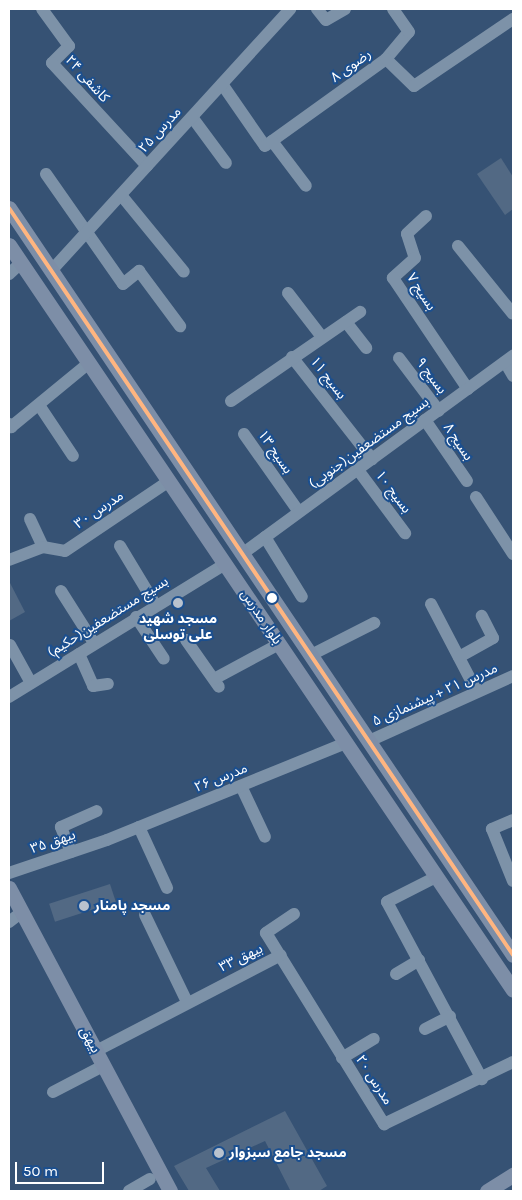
<!DOCTYPE html>
<html>
<head>
<meta charset="utf-8">
<style>
	body { margin:0 }
	#map { position:relative; width:522px; height:1200px; overflow:hidden; background:#365274; font-family:Karla,"Noto Sans Arabic",sans-serif }
	div>[style] { position:absolute }
	.building>* { inset:0; background:#526984; transform-origin:0 0 }
	.minor>* { height:12px; margin:-6px; padding:0 6px; transform-origin:6px; border-radius:6px; background:#7d92a8 }
	.major>* { height:15px; margin:-7.5px; padding:0 7.5px; transform-origin:7.5px; border-radius:7.5px; background:#7d8ea7 }
	.bus-1>* { height:4px; margin:-2px; padding:0 2px; transform-origin:2px; border-radius:2px; background:#ffb580 }
	.dots>* { width:14px; height:14px; translate:-50% -50%; box-sizing:border-box; border:2px solid #1b4f8f; border-radius:50% }
	span { translate:-50% -50%; white-space:nowrap; text-align:center; line-height:1.15; -webkit-text-stroke:4px #1b4f8f; paint-order:stroke }
	.street-label { font-size:14px; color:#fff }
	.poi-label { font-size:14px; color:#fff; font-weight:700 }
	.left { translate:0 -50%; text-align:left }
	.frame { position:absolute; inset:0; border:10px solid #fff; pointer-events:none }
	.scale { position:absolute; left:15px; top:1162px; width:89px; height:22px; box-sizing:border-box; border:2px solid #fff; border-top:0; padding-left:6px; font-size:15px; line-height:18px; white-space:nowrap; color:#fff; -webkit-text-stroke:4px #1b4f8f; paint-order:stroke }
</style>
</head>
<body>
<div id="map">
	<div class="building">
		<i style="clip-path:polygon(501px 158px,513px 177px,513px 209px,505px 215px,477px 174px)"></i>
		<i style="clip-path:polygon(9px 581px,25px 612px,9px 621px)"></i>
		<i style="left:110px;top:884px;width:19px;height:64px;rotate:72deg"></i>
		<i style="clip-path:polygon(285px 1111px,327px 1186px,319px 1191px,287px 1191px,290px 1190px,265px 1141px,206px 1168px,220px 1191px,189px 1191px,174px 1166px)"></i>
	</div>
	<div class="minor">
		<i style="left:42px;top:9px;width:46px;rotate:53.9deg"></i>
		<i style="left:69px;top:46px;width:24px;rotate:135deg"></i>
		<i style="left:52px;top:63px;width:140px;rotate:47.3deg"></i>
		<i style="left:317px;top:9px;width:14px;rotate:51deg"></i>
		<i style="left:326px;top:20px;width:22px;rotate:-30deg"></i>
		<i style="left:386px;top:59px;width:35px;rotate:-50deg"></i>
		<i style="left:409px;top:32px;width:28px;rotate:-125deg"></i>
		<i style="left:222px;top:84px;width:75px;rotate:55.3deg"></i>
		<i style="left:265px;top:146px;width:149px;rotate:-35.7deg"></i>
		<i style="left:386px;top:59px;width:39px;rotate:44deg"></i>
		<i style="left:414px;top:86px;width:120px;rotate:-34.1deg"></i>
		<i style="left:192px;top:117px;width:57px;rotate:53.5deg"></i>
		<i style="left:272px;top:141px;width:56px;rotate:52.9deg"></i>
		<i style="left:46px;top:174px;width:134px;rotate:55deg"></i>
		<i style="left:123px;top:284px;width:21px;rotate:-39deg"></i>
		<i style="left:139px;top:271px;width:69px;rotate:53.3deg"></i>
		<i style="left:121px;top:195px;width:99px;rotate:50.7deg"></i>
		<i style="left:426px;top:216px;width:26px;rotate:137deg"></i>
		<i style="left:407px;top:234px;width:25px;rotate:72deg"></i>
		<i style="left:415px;top:258px;width:30px;rotate:138deg"></i>
		<i style="left:393px;top:278px;width:134px;rotate:56deg"></i>
		<i style="left:458px;top:246px;width:87px;rotate:51deg"></i>
		<i style="left:51px;top:271px;width:355px;rotate:-47.6deg"></i>
		<i style="left:9px;top:274px;width:16px;rotate:-43deg"></i>
		<i style="left:288px;top:293px;width:56px;rotate:52.3deg"></i>
		<i style="left:346px;top:322px;width:33px;rotate:52deg"></i>
		<i style="left:292px;top:357px;width:130px;rotate:51.9deg"></i>
		<i style="left:399px;top:358px;width:66px;rotate:53deg"></i>
		<i style="left:505px;top:362px;width:16px;rotate:60deg"></i>
		<i style="left:231px;top:401px;width:157px;rotate:-34.6deg"></i>
		<i style="left:39px;top:405px;width:61px;rotate:56.3deg"></i>
		<i style="left:425px;top:420px;width:74px;rotate:55.5deg"></i>
		<i style="left:9px;top:424px;width:4px;rotate:56deg"></i>
		<i style="left:11px;top:427px;width:101px;rotate:-39.4deg"></i>
		<i style="left:244px;top:434px;width:95px;rotate:54.8deg"></i>
		<i style="left:358px;top:470px;width:79px;rotate:53.3deg"></i>
		<i style="left:476px;top:497px;width:68px;rotate:57deg"></i>
		<i style="left:30px;top:519px;width:31px;rotate:65deg"></i>
		<i style="left:265px;top:537px;width:70px;rotate:58.3deg"></i>
		<i style="left:120px;top:546px;width:68px;rotate:58.9deg"></i>
		<i style="left:43px;top:547px;width:22px;rotate:10deg"></i>
		<i style="left:65px;top:551px;width:125px;rotate:-33.9deg"></i>
		<i style="left:242px;top:554px;width:336px;rotate:-36.2deg"></i>
		<i style="left:9px;top:560px;width:36px;rotate:-21deg"></i>
		<i style="left:61px;top:591px;width:62px;rotate:57.6deg"></i>
		<i style="left:431px;top:604px;width:99px;rotate:62.4deg"></i>
		<i style="left:136px;top:617px;width:50px;rotate:56.3deg"></i>
		<i style="left:186px;top:640px;width:57px;rotate:54.9deg"></i>
		<i style="left:10px;top:645px;width:43px;rotate:61.1deg"></i>
		<i style="left:79px;top:654px;width:35px;rotate:66deg"></i>
		<i style="left:93px;top:686px;width:15px;rotate:-8deg"></i>
		<i style="left:311px;top:655px;width:71px;rotate:-26.9deg"></i>
		<i style="left:459px;top:657px;width:39px;rotate:-29deg"></i>
		<i style="left:493px;top:638px;width:25px;rotate:-117deg"></i>
		<i style="left:214px;top:679px;width:74px;rotate:-28.3deg"></i>
		<i style="left:9px;top:697px;width:254px;rotate:-31.6deg"></i>
		<i style="left:369px;top:741px;width:158px;rotate:-24.3deg"></i>
		<i style="left:241px;top:786px;width:56px;rotate:64.8deg"></i>
		<i style="left:513px;top:820px;width:23px;rotate:157deg"></i>
		<i style="left:492px;top:829px;width:56px;rotate:68deg"></i>
		<i style="left:139px;top:827px;width:67px;rotate:65.3deg"></i>
		<i style="left:71px;top:852px;width:27px;rotate:-112deg"></i>
		<i style="left:61px;top:827px;width:39px;rotate:-24deg"></i>
		<i style="left:9px;top:873px;width:103px;rotate:-18.6deg"></i>
		<i style="left:107px;top:840px;width:258px;rotate:-22.1deg"></i>
		<i style="left:436px;top:877px;width:55px;rotate:153deg"></i>
		<i style="left:387px;top:902px;width:201px;rotate:61.8deg"></i>
		<i style="left:294px;top:914px;width:34px;rotate:146deg"></i>
		<i style="left:266px;top:933px;width:225px;rotate:58.3deg"></i>
		<i style="left:384px;top:1124px;width:143px;rotate:-25.7deg"></i>
		<i style="left:145px;top:915px;width:97px;rotate:64.2deg"></i>
		<i style="left:9px;top:922px;width:16px;rotate:-38deg"></i>
		<i style="left:396px;top:974px;width:27px;rotate:-31deg"></i>
		<i style="left:425px;top:1029px;width:28px;rotate:-27deg"></i>
		<i style="left:96px;top:1051px;width:208px;rotate:-27.4deg"></i>
		<i style="left:342px;top:1058px;width:37px;rotate:-31deg"></i>
		<i style="left:53px;top:1092px;width:56px;rotate:-27.5deg"></i>
		<i style="left:129px;top:1191px;width:24px;rotate:-30deg"></i>
	</div>
	<div class="major">
		<i style="left:9px;top:208px;width:901px;rotate:55.99deg"></i>
		<i style="left:9px;top:245px;width:899px;rotate:55.92deg"></i>
		<i style="left:9px;top:888px;width:343px;rotate:62deg"></i>
		<i style="left:487px;top:1191px;width:31px;rotate:-32deg"></i>
	</div>
	<div class="bus-1">
		<i style="left:9px;top:208px;width:901px;rotate:55.99deg"></i>
	</div>
	<div class="dots">
		<i style="left:272px;top:598px;background:#fff"></i>
		<i style="left:178px;top:603px;background:#b9c2ce"></i>
		<i style="left:84px;top:906px;background:#b9c2ce"></i>
		<i style="left:219px;top:1153px;background:#b9c2ce"></i>
	</div>
	<div class="street-label">
		<span style="left:351px;top:66px;rotate:-36deg">رضوی ۸</span>
		<span style="left:87px;top:79px;rotate:48deg">کاشفی ۲۴</span>
		<span style="left:160px;top:130px;rotate:-48deg">مدرس ۲۵</span>
		<span style="left:421px;top:292px;rotate:57deg">بسیج ۷</span>
		<span style="left:431px;top:376px;rotate:53deg">بسیج ۹</span>
		<span style="left:328px;top:378px;rotate:52deg">بسیج ۱۱</span>
		<span style="left:458px;top:442px;rotate:56deg">بسیج ۸</span>
		<span style="left:369px;top:443px;rotate:-36deg">بسیج مستضعفین(جنوبی)</span>
		<span style="left:275px;top:452px;rotate:55deg">بسیج ۱۳</span>
		<span style="left:393px;top:492px;rotate:53deg">بسیج ۱۰</span>
		<span style="left:99px;top:510px;rotate:-34deg">مدرس ۳۰</span>
		<span style="left:108px;top:617px;rotate:-32deg">بسیج مستضعفین(حکیم)</span>
		<span style="left:261px;top:617px;rotate:56deg">بلوار مدرس</span>
		<span style="left:435px;top:695px;rotate:-24deg">مدرس ۲۱ + پیشنمازی ۵</span>
		<span style="left:221px;top:778px;rotate:-22deg">مدرس ۲۶</span>
		<span style="left:53px;top:842px;rotate:-19deg">بیهق ۳۵</span>
		<span style="left:241px;top:958px;rotate:-26deg">بیهق ۳۳</span>
		<span style="left:90px;top:1040px;rotate:62deg">بیهق</span>
		<span style="left:374px;top:1080px;rotate:57deg">مدرس ۲۰</span>
	</div>
	<div class="poi-label">
		<span style="left:178px;top:627px">مسجد شهید<br>علی توسلی</span>
		<span class="left" style="left:94px;top:906px">مسجد پامنار</span>
		<span class="left" style="left:229px;top:1153px">مسجد جامع سبزوار</span>
	</div>
	<div class="frame"></div>
	<div class="scale">50 m</div>
</div>
</body>
</html>
